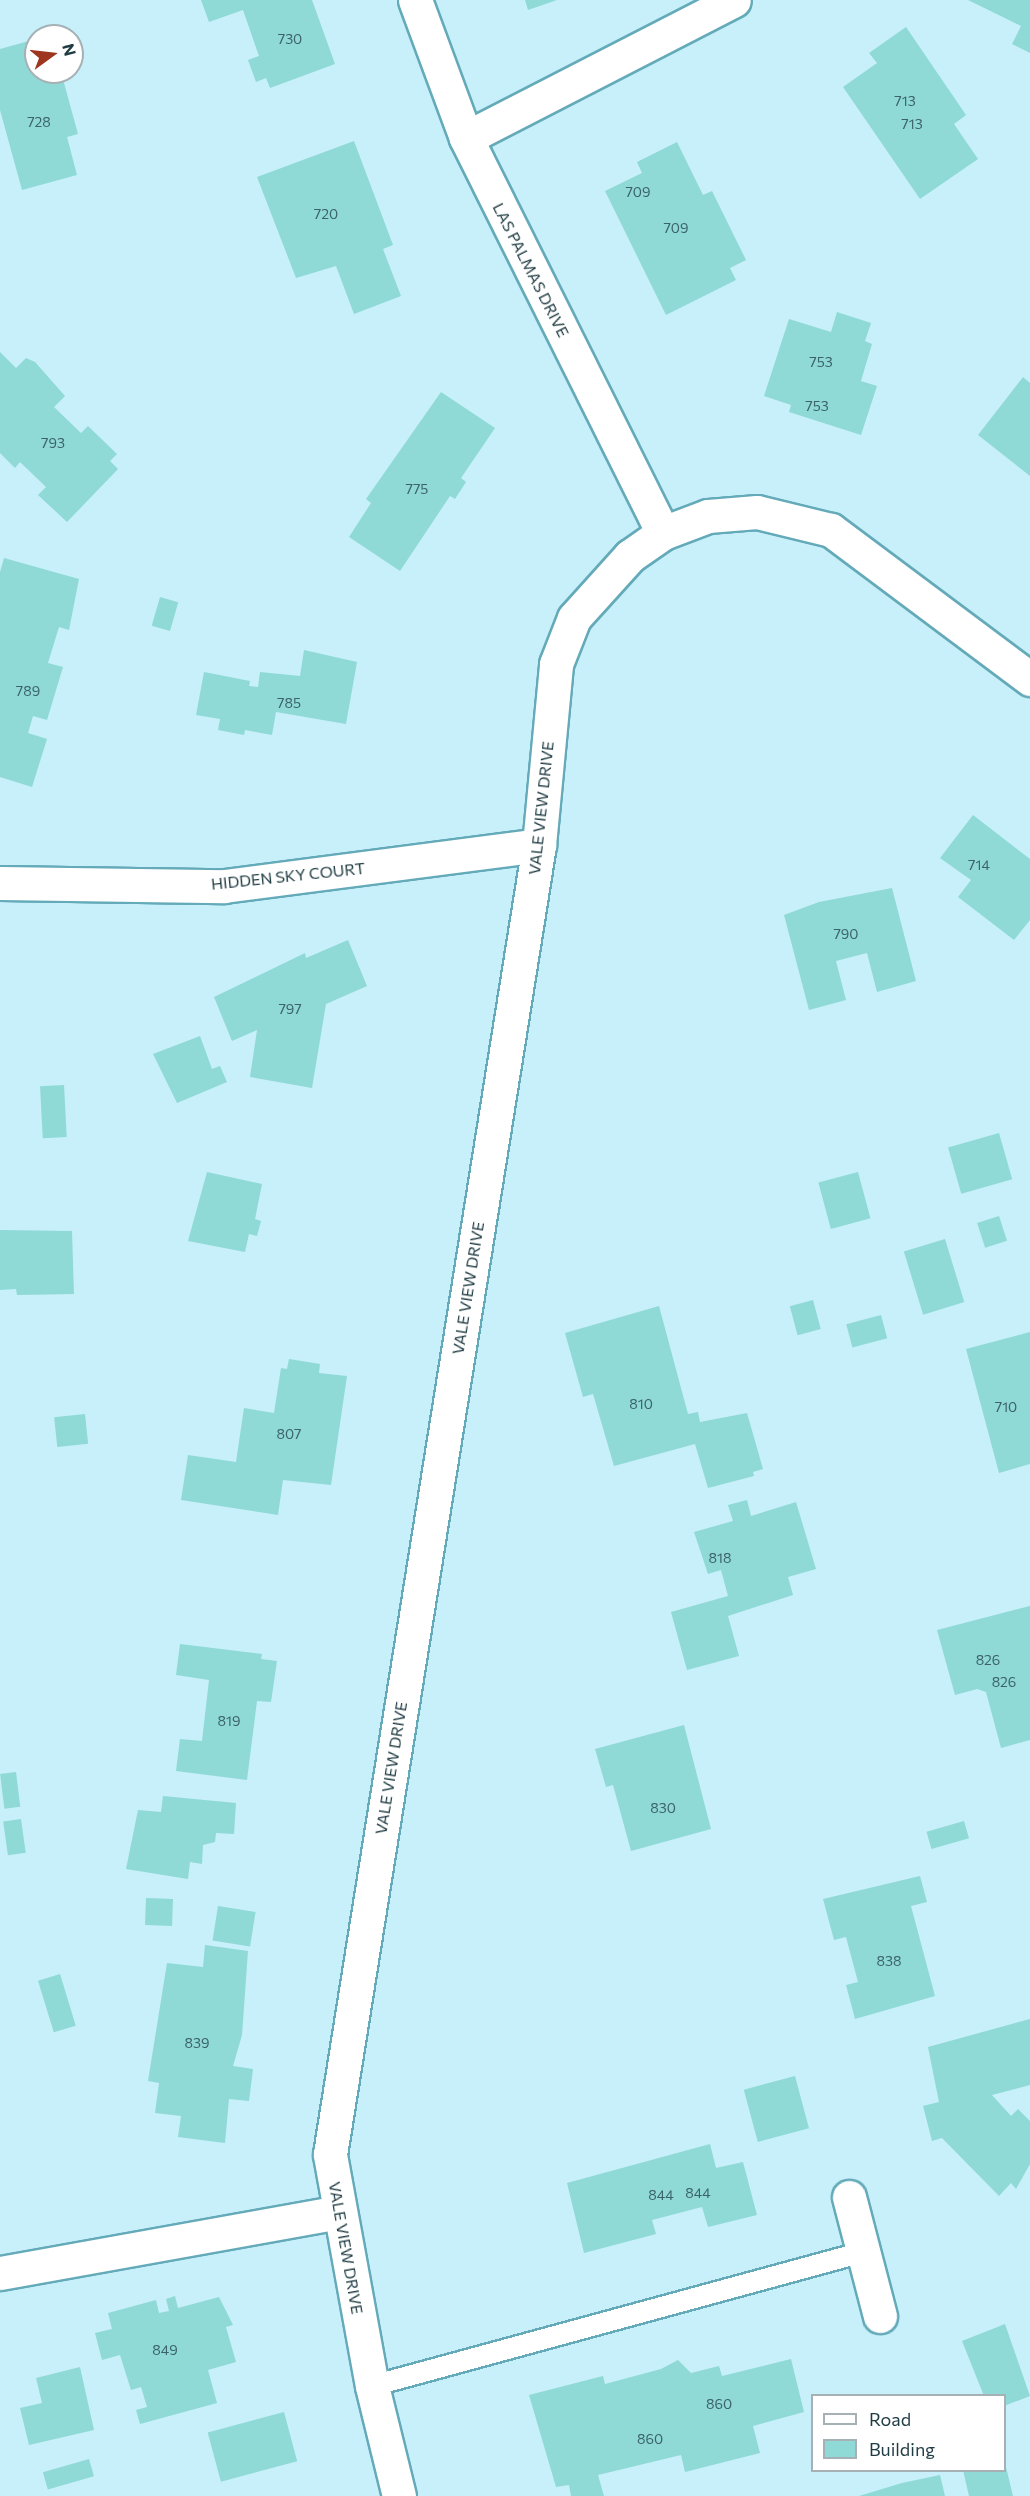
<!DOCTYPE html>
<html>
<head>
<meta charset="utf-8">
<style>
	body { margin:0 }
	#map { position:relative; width:1030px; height:2496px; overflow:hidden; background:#c7f0fa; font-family:Commissioner,sans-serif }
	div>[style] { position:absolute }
	.building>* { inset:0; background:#8fd9d7; transform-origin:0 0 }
	.roads { filter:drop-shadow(2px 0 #64aab9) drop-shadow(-2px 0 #64aab9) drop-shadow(0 2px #64aab9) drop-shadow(0 -2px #64aab9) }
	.lane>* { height:20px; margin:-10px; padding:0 10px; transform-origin:10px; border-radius:10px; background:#fff }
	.street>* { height:33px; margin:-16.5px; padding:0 16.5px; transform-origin:16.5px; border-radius:16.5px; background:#fff }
	.secondary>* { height:33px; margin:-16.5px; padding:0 16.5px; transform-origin:16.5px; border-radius:16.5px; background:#fff }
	span { translate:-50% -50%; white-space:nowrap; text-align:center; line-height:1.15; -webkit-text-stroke:6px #fff; paint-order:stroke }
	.number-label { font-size:14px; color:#3b6368 }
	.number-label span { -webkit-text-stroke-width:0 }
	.street-label { font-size:16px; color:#1f3c43 }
	.legend { position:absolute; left:811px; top:2394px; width:195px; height:78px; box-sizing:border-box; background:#fff; border:2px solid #a5b1b4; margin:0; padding:8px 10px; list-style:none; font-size:18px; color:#1f3c43 }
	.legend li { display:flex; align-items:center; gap:12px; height:30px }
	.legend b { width:30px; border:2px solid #a5b1b4 }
	.north { position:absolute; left:24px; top:24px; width:60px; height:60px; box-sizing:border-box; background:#fff; border:2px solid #a5b1b4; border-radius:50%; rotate:75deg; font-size:16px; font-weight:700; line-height:24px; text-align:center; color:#1f3c43 }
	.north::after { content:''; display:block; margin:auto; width:21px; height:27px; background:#9e351e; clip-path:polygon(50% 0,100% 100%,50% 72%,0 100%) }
</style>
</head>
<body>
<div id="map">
	<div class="building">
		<i style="clip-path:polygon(201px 0,312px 0,335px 64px,270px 88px,266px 78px,256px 82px,248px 60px,259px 56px,243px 10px,209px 22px)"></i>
		<i style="clip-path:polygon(525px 0,557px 0,528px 10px)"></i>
		<i style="clip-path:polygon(968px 0,1030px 0,1030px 53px,1012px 44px,1021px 26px)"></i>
		<i style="clip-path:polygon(906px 27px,966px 115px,954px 124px,978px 159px,920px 199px,843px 87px,877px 63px,869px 53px)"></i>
		<i style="clip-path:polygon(36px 39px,36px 72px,61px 72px,78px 134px,67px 137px,77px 175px,22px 190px,0 110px,0 49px)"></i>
		<i style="clip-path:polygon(354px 141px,393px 245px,383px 249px,401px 296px,354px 314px,336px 266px,296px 278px,257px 177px)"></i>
		<i style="clip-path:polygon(677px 142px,703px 195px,712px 191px,746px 260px,730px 268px,736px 280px,666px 315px,605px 191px,642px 173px,637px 162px)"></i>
		<i style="clip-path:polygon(837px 312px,871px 323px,865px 341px,872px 344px,861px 381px,877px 386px,861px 435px,789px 412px,791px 405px,764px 396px,789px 319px,831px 332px)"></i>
		<i style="clip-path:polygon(0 352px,16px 368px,26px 358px,35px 362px,65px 396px,54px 407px,81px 433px,88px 426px,117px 454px,110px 461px,118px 469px,67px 522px,38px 495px,46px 487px,20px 462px,15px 468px,0 453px)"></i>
		<i style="clip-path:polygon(1023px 377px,1030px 383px,1030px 476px,978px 435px)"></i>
		<i style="clip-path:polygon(441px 392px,495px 428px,461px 478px,466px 482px,455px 499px,450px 496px,400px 571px,349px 537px,371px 503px,366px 499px)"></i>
		<i style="clip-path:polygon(4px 558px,79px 579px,69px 630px,59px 627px,48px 663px,63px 667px,47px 720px,33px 716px,28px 733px,47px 739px,32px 787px,0 777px,0 572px)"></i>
		<i style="left:160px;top:597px;width:19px;height:30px;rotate:16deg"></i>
		<i style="clip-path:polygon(304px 650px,357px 662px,346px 724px,276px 712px,272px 735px,245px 730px,244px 735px,218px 730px,220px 719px,196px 715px,204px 672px,250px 681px,249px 686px,258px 687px,260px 672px,300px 676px)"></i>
		<i style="clip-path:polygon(973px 815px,1030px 859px,1030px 920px,1014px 940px,958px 897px,971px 880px,940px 858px)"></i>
		<i style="clip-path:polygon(892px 888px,916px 981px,877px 992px,867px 953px,836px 961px,846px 1000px,809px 1010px,784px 915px,819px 902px)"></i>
		<i style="clip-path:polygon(348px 940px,367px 986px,326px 1004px,312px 1088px,250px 1077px,257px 1030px,232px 1041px,214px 997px,305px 953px,306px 958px)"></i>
		<i style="clip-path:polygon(200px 1036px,212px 1069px,220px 1066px,227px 1082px,177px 1103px,153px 1054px)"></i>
		<i style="left:64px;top:1085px;width:52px;height:24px;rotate:87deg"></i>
		<i style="left:999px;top:1133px;width:48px;height:53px;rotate:74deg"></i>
		<i style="clip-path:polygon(207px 1172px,262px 1184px,255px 1219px,261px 1221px,257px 1236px,249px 1234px,245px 1252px,188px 1241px)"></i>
		<i style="left:858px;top:1172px;width:48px;height:41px;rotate:75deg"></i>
		<i style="left:999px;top:1216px;width:26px;height:23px;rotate:72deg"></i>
		<i style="clip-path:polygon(0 1230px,72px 1231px,74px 1294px,17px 1295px,16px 1289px,0 1290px)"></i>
		<i style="left:945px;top:1239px;width:66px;height:43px;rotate:73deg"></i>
		<i style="left:813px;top:1300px;width:30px;height:24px;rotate:75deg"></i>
		<i style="clip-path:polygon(659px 1306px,688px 1414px,698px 1412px,700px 1422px,747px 1413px,763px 1469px,753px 1472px,754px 1476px,708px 1488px,695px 1444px,614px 1466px,593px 1394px,583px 1397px,565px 1333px)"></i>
		<i style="left:881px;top:1315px;width:24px;height:36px;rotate:75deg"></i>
		<i style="clip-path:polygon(1030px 1332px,1030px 1464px,999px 1473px,966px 1349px)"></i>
		<i style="clip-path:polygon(289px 1359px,320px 1364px,319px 1373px,347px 1376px,331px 1485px,283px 1480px,278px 1515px,181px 1500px,188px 1455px,236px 1462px,244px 1408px,274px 1413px,281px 1368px,287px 1369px)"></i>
		<i style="left:85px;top:1414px;width:30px;height:31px;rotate:84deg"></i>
		<i style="clip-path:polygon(747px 1500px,751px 1516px,796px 1502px,816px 1569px,788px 1577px,793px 1595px,728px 1616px,739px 1656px,687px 1670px,671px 1612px,728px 1596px,721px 1570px,708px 1574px,694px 1532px,733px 1521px,728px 1505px)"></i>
		<i style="clip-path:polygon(1030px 1606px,1030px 1740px,1001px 1748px,986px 1692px,977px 1689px,955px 1695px,937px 1630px)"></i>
		<i style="clip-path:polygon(180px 1644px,262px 1654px,261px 1659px,277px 1661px,271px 1702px,257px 1701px,247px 1780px,176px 1771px,180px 1739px,202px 1741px,209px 1680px,176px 1675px)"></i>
		<i style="clip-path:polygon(684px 1725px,711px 1829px,631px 1851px,613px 1785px,606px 1787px,595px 1749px)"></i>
		<i style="left:16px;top:1772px;width:35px;height:16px;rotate:83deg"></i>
		<i style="clip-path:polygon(163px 1796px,236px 1803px,234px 1834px,216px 1833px,215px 1842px,203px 1845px,202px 1864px,190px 1862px,188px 1879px,126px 1869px,138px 1810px,161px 1812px)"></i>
		<i style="left:21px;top:1819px;width:34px;height:18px;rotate:82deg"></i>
		<i style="left:964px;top:1821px;width:18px;height:39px;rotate:74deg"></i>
		<i style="clip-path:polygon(920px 1876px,927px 1902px,911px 1906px,935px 1996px,855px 2019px,846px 1985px,858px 1982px,846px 1937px,834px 1940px,823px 1899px)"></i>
		<i style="left:146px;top:1898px;width:27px;height:27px;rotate:2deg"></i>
		<i style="left:218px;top:1906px;width:38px;height:35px;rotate:9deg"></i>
		<i style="clip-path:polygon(205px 1945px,248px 1951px,242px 2035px,233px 2066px,253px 2069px,249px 2101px,229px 2099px,225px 2143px,178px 2137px,181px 2116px,155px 2113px,159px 2083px,148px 2081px,167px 1963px,203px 1967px)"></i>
		<i style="left:60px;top:1974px;width:54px;height:23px;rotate:73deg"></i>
		<i style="clip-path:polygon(1030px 2019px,1030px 2085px,992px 2095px,1011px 2116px,1018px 2109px,1030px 2121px,1030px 2164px,1016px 2189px,1011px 2183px,999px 2196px,942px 2138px,932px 2141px,923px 2106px,939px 2102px,928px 2047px)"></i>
		<i style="left:795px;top:2076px;width:54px;height:53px;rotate:75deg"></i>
		<i style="clip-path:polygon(710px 2144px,716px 2168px,743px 2162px,757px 2215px,708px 2227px,702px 2207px,652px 2220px,656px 2234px,584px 2253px,567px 2183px)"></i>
		<i style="clip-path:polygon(175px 2296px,178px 2308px,219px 2297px,233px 2325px,226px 2327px,236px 2362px,208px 2370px,217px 2403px,140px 2424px,136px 2410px,147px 2407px,141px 2387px,131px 2390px,120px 2355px,102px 2360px,95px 2333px,112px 2329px,108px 2313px,156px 2300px,159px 2313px,169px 2311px,166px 2299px)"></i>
		<i style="clip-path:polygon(1005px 2324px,1030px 2396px,1004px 2406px,1004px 2396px,984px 2396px,962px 2341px)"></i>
		<i style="clip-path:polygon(791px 2359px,804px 2412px,753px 2426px,760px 2453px,685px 2472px,681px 2455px,598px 2475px,604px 2496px,571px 2496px,569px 2485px,556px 2487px,529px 2395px,603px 2376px,605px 2384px,661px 2369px,678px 2360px,691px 2373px,719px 2366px,722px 2376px)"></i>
		<i style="clip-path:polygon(80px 2367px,94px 2430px,29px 2445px,20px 2408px,42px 2403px,36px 2378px)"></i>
		<i style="left:284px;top:2412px;width:51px;height:79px;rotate:75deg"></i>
		<i style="left:89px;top:2459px;width:18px;height:48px;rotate:74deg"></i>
		<i style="clip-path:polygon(1005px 2463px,1013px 2496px,969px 2496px,963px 2470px,1004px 2470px)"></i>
		<i style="clip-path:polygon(940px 2475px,945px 2496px,859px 2496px,902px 2483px)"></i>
	</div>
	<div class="roads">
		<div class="lane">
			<i style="left:372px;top:2386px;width:509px;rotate:-15.26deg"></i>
		</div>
		<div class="street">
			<i style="left:466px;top:138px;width:301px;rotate:-27.2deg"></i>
			<i style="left:0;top:883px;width:224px;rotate:0.8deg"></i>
			<i style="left:224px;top:886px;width:318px;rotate:-7.4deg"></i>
			<i style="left:849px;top:2197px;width:123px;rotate:75.4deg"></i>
			<i style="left:0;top:2273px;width:344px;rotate:-10.2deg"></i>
		</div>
		<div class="secondary">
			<i style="left:415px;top:0;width:147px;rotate:69.7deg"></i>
			<i style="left:466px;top:138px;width:441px;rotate:63.5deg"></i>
			<i style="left:399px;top:2496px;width:113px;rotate:-103.8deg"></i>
			<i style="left:372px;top:2386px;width:236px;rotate:-100.3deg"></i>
			<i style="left:330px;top:2154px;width:1326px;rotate:-80.93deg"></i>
			<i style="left:539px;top:845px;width:182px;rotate:-84.6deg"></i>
			<i style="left:556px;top:664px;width:49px;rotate:-68.6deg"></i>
			<i style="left:574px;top:618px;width:84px;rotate:-47.9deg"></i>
			<i style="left:630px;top:556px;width:40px;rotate:-34.9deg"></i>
			<i style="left:663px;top:533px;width:48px;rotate:-20.7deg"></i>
			<i style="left:708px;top:516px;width:49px;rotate:-4.7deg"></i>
			<i style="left:757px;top:512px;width:76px;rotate:13.7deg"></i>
			<i style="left:831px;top:530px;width:249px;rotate:36.8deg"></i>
		</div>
	</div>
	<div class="number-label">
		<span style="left:290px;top:39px">730</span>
		<span style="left:905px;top:101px">713</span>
		<span style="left:39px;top:122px">728</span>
		<span style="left:912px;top:124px">713</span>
		<span style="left:638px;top:192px">709</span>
		<span style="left:326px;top:214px">720</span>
		<span style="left:676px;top:228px">709</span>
		<span style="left:821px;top:362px">753</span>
		<span style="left:817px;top:406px">753</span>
		<span style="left:53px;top:443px">793</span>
		<span style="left:417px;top:489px">775</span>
		<span style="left:28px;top:691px">789</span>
		<span style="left:289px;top:703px">785</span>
		<span style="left:979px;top:865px">714</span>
		<span style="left:846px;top:934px">790</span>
		<span style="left:290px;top:1009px">797</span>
		<span style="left:641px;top:1404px">810</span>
		<span style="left:1006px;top:1407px">710</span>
		<span style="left:289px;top:1434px">807</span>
		<span style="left:720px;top:1558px">818</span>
		<span style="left:988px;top:1660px">826</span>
		<span style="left:1004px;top:1682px">826</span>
		<span style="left:229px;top:1721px">819</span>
		<span style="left:663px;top:1808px">830</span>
		<span style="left:889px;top:1961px">838</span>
		<span style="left:197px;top:2043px">839</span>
		<span style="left:698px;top:2193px">844</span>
		<span style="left:661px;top:2195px">844</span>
		<span style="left:165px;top:2350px">849</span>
		<span style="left:719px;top:2404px">860</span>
		<span style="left:650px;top:2439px">860</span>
	</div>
	<div class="street-label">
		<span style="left:531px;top:270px;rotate:63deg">LAS PALMAS DRIVE</span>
		<span style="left:541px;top:808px;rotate:-84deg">VALE VIEW DRIVE</span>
		<span style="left:288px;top:876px;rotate:-6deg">HIDDEN SKY COURT</span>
		<span style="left:468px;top:1288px;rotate:-81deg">VALE VIEW DRIVE</span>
		<span style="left:391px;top:1768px;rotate:-81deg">VALE VIEW DRIVE</span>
		<span style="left:346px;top:2248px;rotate:80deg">VALE VIEW DRIVE</span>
	</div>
	<ul class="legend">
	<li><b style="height:8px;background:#fff"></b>Road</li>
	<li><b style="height:16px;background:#8fd9d7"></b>Building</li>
	</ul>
	<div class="north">N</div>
</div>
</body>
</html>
